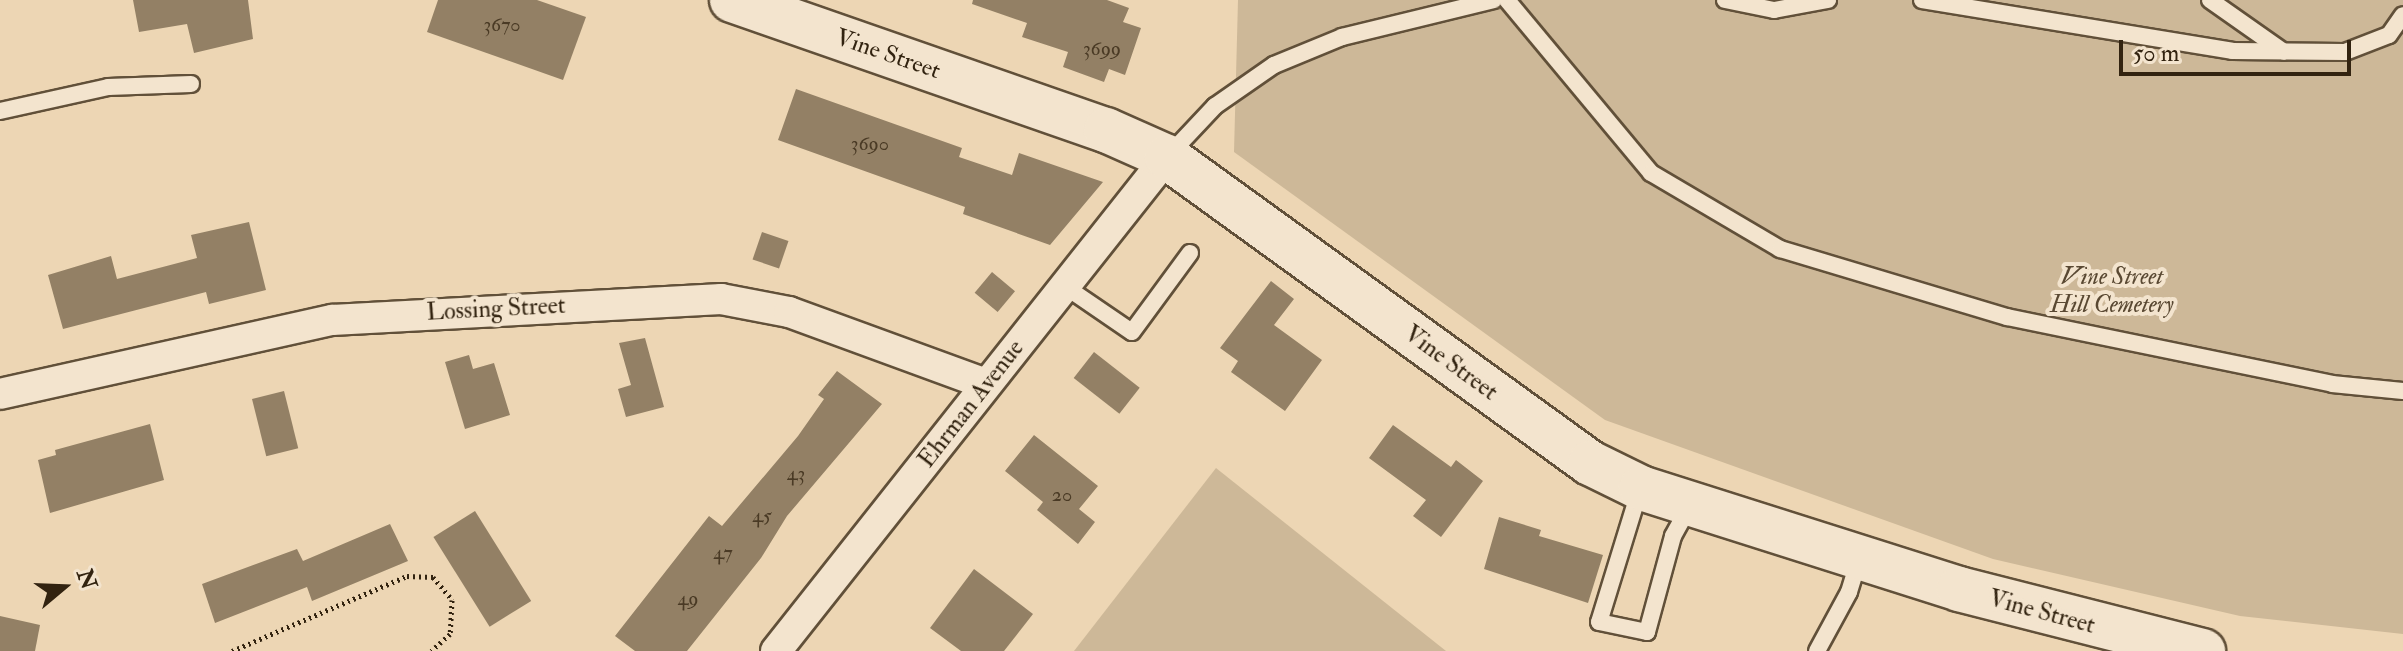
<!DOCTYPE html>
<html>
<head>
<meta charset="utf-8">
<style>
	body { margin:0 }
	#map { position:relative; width:2403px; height:651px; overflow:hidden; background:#edd6b4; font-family:"IM FELL Double Pica",serif }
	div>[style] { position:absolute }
	.green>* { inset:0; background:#cdb898 }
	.building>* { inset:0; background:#938065; transform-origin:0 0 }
	.path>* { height:5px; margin-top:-2.5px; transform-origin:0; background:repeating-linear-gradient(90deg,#322310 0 2px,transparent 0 6px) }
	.roads { filter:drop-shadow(2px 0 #615039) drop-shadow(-2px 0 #615039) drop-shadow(0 2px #615039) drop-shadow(0 -2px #615039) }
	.lane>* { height:16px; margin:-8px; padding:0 8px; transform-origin:8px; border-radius:8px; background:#f3e4ce }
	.street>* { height:30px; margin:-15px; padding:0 15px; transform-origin:15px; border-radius:15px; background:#f3e4ce }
	.secondary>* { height:44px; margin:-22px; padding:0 22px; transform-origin:22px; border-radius:22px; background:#f3e4ce }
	span { translate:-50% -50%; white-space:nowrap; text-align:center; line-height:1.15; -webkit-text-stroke:8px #f3e4ce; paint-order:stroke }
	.number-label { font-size:20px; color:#4a3a25 }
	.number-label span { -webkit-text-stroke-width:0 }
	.street-label { font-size:24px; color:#322310 }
	.park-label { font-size:24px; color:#594832; font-style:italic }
	.north { position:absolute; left:24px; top:547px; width:80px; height:80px; -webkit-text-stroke:6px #f3e4ce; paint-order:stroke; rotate:71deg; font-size:22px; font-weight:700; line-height:32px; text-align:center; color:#322310 }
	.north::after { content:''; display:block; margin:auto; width:28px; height:36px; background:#322310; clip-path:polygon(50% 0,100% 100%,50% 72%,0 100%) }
	.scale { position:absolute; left:2119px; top:40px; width:232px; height:36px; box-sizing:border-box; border:4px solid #322310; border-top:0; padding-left:10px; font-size:24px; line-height:28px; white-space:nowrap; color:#322310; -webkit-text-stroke:6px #f3e4ce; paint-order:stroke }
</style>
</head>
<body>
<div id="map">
	<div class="green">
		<i style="clip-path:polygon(1238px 0,2403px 0,2403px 634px,2240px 616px,1993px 559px,1605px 420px,1234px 152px)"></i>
		<i style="clip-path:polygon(1216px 468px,1446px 651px,1074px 651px)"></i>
	</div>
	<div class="building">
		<i style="clip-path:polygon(133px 0,248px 0,253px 39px,194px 53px,187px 24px,139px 32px)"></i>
		<i style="clip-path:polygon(438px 0,537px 0,586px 17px,563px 80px,427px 32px)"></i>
		<i style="clip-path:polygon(973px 0,1107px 0,1129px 8px,1123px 22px,1141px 28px,1125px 75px,1109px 69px,1104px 82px,1063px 67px,1068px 52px,1022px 37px,1027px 23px,972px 4px)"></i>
		<i style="clip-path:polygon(796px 89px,962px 148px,959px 157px,1012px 175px,1019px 153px,1103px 182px,1050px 245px,963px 214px,965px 207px,778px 140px)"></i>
		<i style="clip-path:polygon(249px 222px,266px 290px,209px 304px,206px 292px,63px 329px,48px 275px,111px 256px,117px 279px,197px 258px,191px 235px)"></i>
		<i style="left:762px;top:232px;width:28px;height:29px;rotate:19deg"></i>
		<i style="left:992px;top:272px;width:30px;height:27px;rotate:40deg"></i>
		<i style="clip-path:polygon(1271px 281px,1294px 299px,1274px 325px,1322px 360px,1285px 411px,1231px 372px,1238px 361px,1220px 348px)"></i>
		<i style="clip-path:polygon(645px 338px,664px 407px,626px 417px,618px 389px,631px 385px,619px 343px)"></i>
		<i style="left:1094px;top:352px;width:58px;height:33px;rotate:38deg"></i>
		<i style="clip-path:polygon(469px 355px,473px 369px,494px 363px,510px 415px,465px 429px,445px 362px)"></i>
		<i style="clip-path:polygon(837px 371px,882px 404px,787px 516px,761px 558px,687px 651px,635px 651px,615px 636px,709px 516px,722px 526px,798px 436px,824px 399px,818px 395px)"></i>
		<i style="left:284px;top:391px;width:59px;height:33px;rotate:76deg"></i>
		<i style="clip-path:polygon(150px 424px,164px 480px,50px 513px,38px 460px,56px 455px,55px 450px)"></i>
		<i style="clip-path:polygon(1393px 425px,1451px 467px,1456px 460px,1483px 481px,1441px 537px,1413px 516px,1426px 500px,1369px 458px)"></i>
		<i style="clip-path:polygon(1034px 435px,1098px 486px,1079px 509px,1095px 522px,1078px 544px,1037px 510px,1043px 502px,1005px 471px)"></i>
		<i style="left:475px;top:511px;width:106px;height:49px;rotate:58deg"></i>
		<i style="clip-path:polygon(1499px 517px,1541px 530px,1539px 536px,1603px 555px,1588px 603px,1484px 569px)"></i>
		<i style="clip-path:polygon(390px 524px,408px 561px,312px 601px,307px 587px,215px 623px,202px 584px,297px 549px,303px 561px)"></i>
		<i style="clip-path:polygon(974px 569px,1033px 614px,1004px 651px,961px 651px,930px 628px)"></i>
		<i style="clip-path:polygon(0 616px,40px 625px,35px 651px,0 651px)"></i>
	</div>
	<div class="path">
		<i style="left:232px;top:651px;width:190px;rotate:-23.2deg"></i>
		<i style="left:407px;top:576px;width:26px;rotate:2deg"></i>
		<i style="left:433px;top:577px;width:30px;rotate:50deg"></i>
		<i style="left:452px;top:600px;width:34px;rotate:93deg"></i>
		<i style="left:450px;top:634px;width:25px;rotate:138deg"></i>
	</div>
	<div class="roads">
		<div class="lane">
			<i style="left:1507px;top:0;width:225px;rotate:50.2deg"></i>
			<i style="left:1651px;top:173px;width:150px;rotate:30.5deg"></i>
			<i style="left:1780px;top:249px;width:237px;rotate:16.7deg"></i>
			<i style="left:2007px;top:317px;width:332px;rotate:11.6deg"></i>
			<i style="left:2332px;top:384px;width:71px;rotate:5.6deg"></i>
			<i style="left:1725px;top:0;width:50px;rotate:11.5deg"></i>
			<i style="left:1774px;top:10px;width:55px;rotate:-10.5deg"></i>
			<i style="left:1922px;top:0;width:314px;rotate:9.3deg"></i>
			<i style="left:2232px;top:51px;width:113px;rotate:0.5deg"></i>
			<i style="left:2345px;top:52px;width:47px;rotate:-21.1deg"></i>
			<i style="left:2389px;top:35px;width:24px;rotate:-55deg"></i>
			<i style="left:2210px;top:0;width:90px;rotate:35.1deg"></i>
			<i style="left:0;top:111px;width:111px;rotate:-12.5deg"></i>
			<i style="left:108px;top:87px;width:83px;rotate:-2.1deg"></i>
			<i style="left:1168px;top:156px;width:69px;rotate:-46.8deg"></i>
			<i style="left:1215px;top:106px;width:72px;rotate:-34.8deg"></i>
			<i style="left:1274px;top:65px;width:74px;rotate:-22.4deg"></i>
			<i style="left:1342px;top:37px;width:156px;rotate:-13.7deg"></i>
			<i style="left:1063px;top:285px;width:83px;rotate:34.3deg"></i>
			<i style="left:1132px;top:332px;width:98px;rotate:-53.7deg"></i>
			<i style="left:1640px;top:489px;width:139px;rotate:107.1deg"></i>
			<i style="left:1599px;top:622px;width:49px;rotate:11.8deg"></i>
			<i style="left:1647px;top:632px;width:99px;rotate:-74.8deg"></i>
			<i style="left:1673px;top:536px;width:33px;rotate:-61deg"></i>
			<i style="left:1817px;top:651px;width:67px;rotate:-61.5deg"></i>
			<i style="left:1849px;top:592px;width:34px;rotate:-73deg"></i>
		</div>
		<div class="street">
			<i style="left:0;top:394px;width:340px;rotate:-12.6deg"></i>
			<i style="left:332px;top:320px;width:390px;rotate:-3.1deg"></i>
			<i style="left:721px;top:299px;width:69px;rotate:10.8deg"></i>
			<i style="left:789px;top:312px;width:210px;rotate:20.1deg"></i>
			<i style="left:776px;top:651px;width:630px;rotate:-51.64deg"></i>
		</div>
		<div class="secondary">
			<i style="left:732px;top:0;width:396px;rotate:19.2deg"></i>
			<i style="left:1106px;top:130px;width:67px;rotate:23.9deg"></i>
			<i style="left:1167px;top:157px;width:522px;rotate:35.88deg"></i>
			<i style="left:1590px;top:463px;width:57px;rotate:26.1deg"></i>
			<i style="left:1641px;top:488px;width:334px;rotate:17.6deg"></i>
			<i style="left:1959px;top:589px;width:252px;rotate:14.3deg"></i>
		</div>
	</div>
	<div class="number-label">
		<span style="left:502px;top:24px">3670</span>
		<span style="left:1102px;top:48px">3699</span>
		<span style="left:870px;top:143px">3690</span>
		<span style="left:796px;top:473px">43</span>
		<span style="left:1062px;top:494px">20</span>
		<span style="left:762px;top:515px">45</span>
		<span style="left:723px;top:552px">47</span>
		<span style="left:688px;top:598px">49</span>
	</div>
	<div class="street-label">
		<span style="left:888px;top:54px;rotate:19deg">Vine Street</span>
		<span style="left:496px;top:309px;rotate:-3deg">Lossing Street</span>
		<span style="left:1451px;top:363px;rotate:36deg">Vine Street</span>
		<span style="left:971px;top:404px;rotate:-52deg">Ehrman Avenue</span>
		<span style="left:2042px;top:612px;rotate:15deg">Vine Street</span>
	</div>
	<div class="park-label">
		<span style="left:2112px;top:291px">Vine Street<br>Hill Cemetery</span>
	</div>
	<div class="north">N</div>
	<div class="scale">50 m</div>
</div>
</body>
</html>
